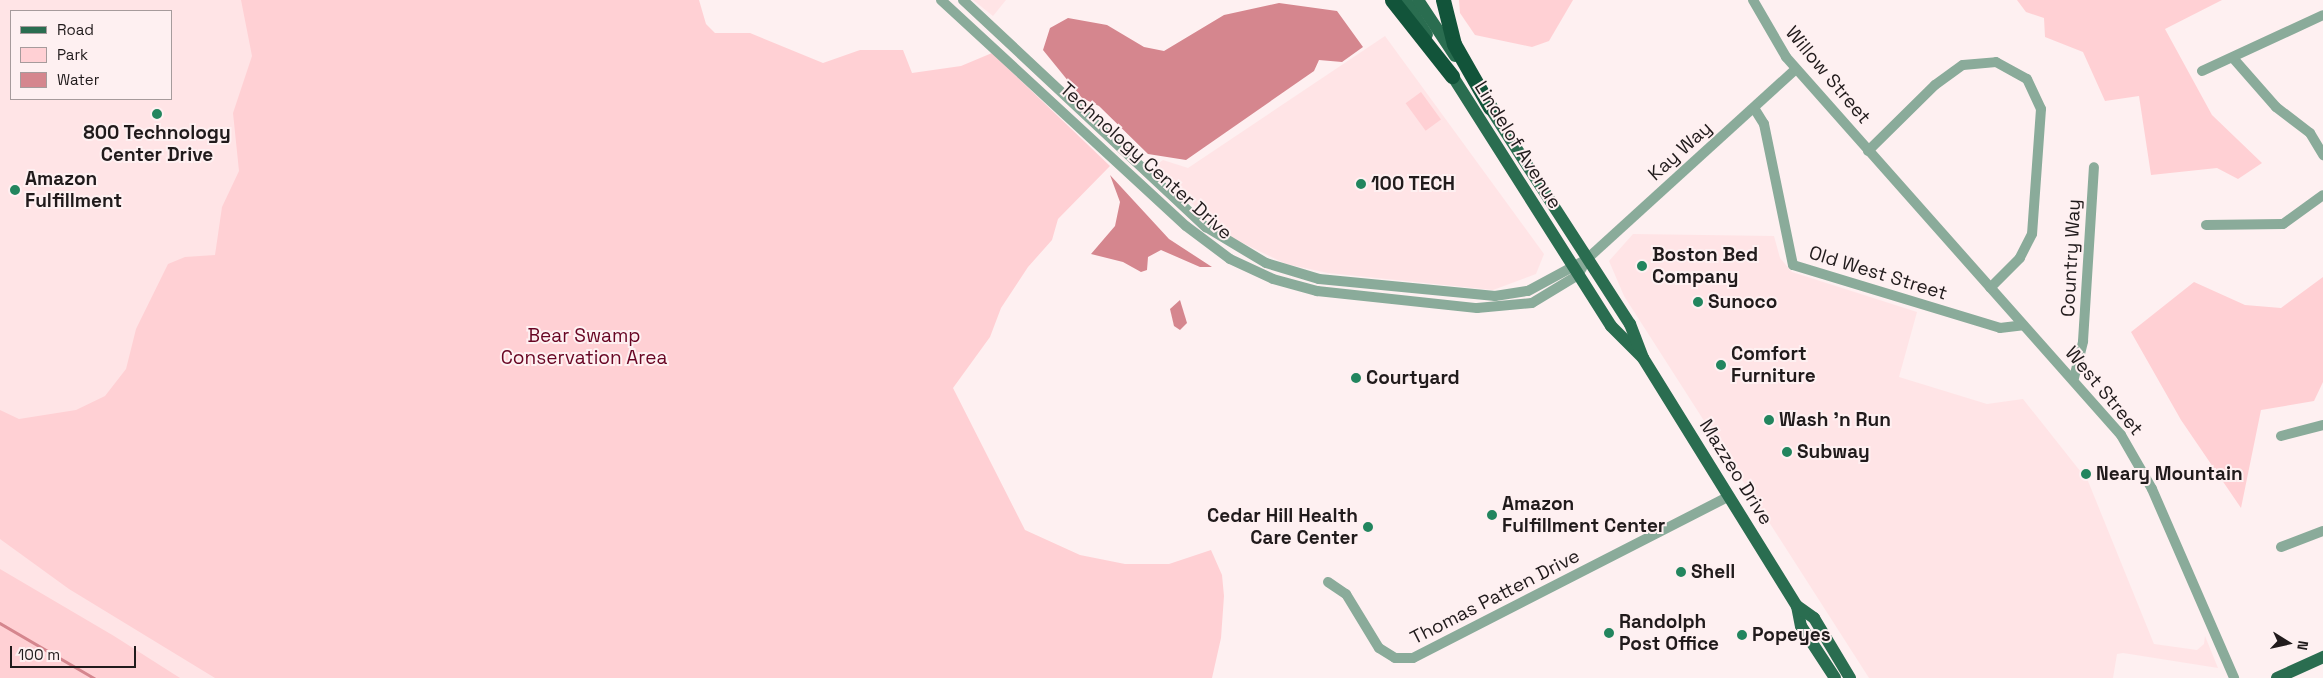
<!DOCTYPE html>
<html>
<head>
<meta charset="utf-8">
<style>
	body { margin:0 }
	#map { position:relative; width:2323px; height:678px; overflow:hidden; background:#fef0f1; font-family:"Space Grotesk",sans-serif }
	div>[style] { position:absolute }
	.built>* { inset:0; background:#ffe4e6 }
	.green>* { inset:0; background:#ffd0d4; transform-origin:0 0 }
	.water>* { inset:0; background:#d5868e }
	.stream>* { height:2.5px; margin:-1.25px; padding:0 1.25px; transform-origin:1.25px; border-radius:1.25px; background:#d5868e }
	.minor>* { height:10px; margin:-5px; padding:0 5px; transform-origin:5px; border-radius:5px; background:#8aab9a }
	.major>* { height:12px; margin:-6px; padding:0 6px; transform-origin:6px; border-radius:6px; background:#2a6d50 }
	.highway>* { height:15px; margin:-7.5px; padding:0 7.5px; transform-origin:7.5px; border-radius:7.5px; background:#12543a }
	.dots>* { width:14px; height:14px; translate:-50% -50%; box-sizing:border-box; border:2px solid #fef0f1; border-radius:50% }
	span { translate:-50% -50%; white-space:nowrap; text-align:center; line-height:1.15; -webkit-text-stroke:4px #fef0f1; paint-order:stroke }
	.street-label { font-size:19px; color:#211b1c }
	.poi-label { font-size:19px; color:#211b1c; font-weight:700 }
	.left { translate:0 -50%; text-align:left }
	.right { translate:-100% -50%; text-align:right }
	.park-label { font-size:19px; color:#680523 }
	.legend { position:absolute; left:10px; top:10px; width:162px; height:90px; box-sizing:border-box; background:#fef0f1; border:1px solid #a69b9c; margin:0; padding:6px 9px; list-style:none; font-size:15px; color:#211b1c }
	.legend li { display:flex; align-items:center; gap:10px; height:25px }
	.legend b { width:25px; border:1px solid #a69b9c }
	.north { position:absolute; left:2263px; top:618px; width:50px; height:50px; -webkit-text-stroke:4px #fef0f1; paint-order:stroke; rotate:100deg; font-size:14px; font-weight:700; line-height:20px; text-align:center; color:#211b1c }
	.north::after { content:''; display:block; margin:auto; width:18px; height:22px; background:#211b1c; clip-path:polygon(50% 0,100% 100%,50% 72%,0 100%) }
	.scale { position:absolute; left:10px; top:646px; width:126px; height:22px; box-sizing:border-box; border:2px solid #211b1c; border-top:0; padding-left:6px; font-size:15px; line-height:18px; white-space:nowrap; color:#211b1c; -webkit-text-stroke:4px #fef0f1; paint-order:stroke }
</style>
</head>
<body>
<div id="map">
	<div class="built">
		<i style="clip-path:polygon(evenodd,0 0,363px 0,231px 343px,0 461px,0 0,11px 11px,171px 11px,171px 99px,11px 99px,11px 11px)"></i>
		<i style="clip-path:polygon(973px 0,1006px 0,993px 16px)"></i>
		<i style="clip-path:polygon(1385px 36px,1544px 254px,1536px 274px,1493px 290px,1328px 273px,1286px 264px,1228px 236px,1152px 168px,1163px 160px,1188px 168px)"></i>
		<i style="clip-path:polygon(1633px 234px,1774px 236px,1780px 258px,1792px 272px,1917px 312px,1899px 377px,1987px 404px,2023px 399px,2088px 481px,2154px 644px,2197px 650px,2204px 644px,2205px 636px,2218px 668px,2123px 653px,2117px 654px,2113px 678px,1869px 678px,1624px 296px,1609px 261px)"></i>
		<i style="clip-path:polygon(0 535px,227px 678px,0 678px)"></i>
	</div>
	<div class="green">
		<i style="clip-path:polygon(241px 0,699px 0,706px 24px,715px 33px,750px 33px,823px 63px,860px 50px,903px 50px,912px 73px,961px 66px,992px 53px,1110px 166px,1058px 219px,1052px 240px,1028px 267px,1001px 308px,990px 337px,953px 388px,1025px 530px,1080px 555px,1125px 564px,1169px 564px,1211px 550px,1222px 575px,1224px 596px,1221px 638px,1212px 678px,215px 678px,69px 589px,0 539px,0 410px,19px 419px,76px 410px,105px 396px,126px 369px,136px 329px,168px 264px,185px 257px,215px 255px,222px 207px,239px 171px,233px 113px,252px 56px)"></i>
		<i style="clip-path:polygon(1459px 0,1573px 0,1549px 41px,1532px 47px,1475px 35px,1460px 13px)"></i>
		<i style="clip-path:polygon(2017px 0,2222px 0,2165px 29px,2212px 115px,2262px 163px,2238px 179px,2217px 168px,2151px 175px,2139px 96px,2105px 101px,2083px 52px,2045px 37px,2044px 18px,2026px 12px)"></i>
		<i style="left:1421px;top:92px;width:34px;height:19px;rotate:54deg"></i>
		<i style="clip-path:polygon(2323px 277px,2323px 382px,2314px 401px,2261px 410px,2241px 508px,2181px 420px,2131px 332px,2194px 282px,2245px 305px,2281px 308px)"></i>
		<i style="clip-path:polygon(0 569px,114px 636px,180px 678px,0 678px)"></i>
	</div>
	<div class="water">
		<i style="clip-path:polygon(1279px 3px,1337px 11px,1363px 47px,1342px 62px,1319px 60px,1314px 71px,1186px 160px,1148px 154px,1099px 106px,1082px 98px,1043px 50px,1050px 28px,1068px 18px,1107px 25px,1144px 47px,1164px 51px,1224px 15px)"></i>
		<i style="clip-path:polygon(1110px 175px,1169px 239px,1212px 267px,1200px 267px,1161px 250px,1148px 257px,1147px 270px,1141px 272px,1123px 262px,1091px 254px,1115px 226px,1120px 202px)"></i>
		<i style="clip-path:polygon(1180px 300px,1187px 323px,1180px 330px,1174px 326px,1170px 309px)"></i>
	</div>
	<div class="stream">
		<i style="left:0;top:623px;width:109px;rotate:30.3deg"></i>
	</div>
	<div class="minor">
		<i style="left:941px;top:0;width:333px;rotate:42.7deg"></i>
		<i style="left:1186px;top:226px;width:55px;rotate:36.9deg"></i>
		<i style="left:1230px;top:259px;width:47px;rotate:24.9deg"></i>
		<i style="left:1273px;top:279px;width:46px;rotate:15.3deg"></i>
		<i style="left:1317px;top:291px;width:161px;rotate:6.1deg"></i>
		<i style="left:1477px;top:308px;width:55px;rotate:-5.2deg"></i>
		<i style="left:1532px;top:303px;width:54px;rotate:-31.3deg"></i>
		<i style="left:1578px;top:275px;width:18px;rotate:-61deg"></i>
		<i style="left:1587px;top:259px;width:282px;rotate:-42.3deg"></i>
		<i style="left:963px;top:0;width:333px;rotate:43.1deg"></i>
		<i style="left:1206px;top:227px;width:70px;rotate:31deg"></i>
		<i style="left:1266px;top:263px;width:55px;rotate:16.8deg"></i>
		<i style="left:1319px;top:279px;width:177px;rotate:5.5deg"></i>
		<i style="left:1495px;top:296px;width:33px;rotate:-9deg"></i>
		<i style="left:1528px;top:291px;width:67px;rotate:-28.5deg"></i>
		<i style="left:1753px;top:0;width:66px;rotate:59.9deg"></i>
		<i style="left:1786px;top:57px;width:505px;rotate:48.45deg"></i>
		<i style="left:2121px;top:435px;width:62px;rotate:60.1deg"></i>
		<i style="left:2152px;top:489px;width:206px;rotate:66.5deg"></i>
		<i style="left:2233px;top:58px;width:65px;rotate:48.7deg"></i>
		<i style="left:2276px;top:107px;width:43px;rotate:37.4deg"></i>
		<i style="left:2310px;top:133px;width:26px;rotate:59deg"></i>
		<i style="left:2202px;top:71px;width:133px;rotate:-24.8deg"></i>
		<i style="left:1754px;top:108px;width:19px;rotate:58deg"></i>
		<i style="left:1764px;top:124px;width:144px;rotate:78.4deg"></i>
		<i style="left:1793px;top:265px;width:216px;rotate:16.9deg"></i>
		<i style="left:2000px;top:328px;width:23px;rotate:-7deg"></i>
		<i style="left:1868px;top:151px;width:94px;rotate:-44.6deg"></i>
		<i style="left:1935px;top:85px;width:34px;rotate:-36deg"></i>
		<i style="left:1963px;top:65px;width:33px;rotate:-5deg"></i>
		<i style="left:1996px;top:62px;width:35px;rotate:29deg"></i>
		<i style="left:2027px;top:79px;width:33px;rotate:65deg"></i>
		<i style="left:2041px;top:109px;width:125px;rotate:94.1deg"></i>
		<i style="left:2032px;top:234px;width:27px;rotate:117deg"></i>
		<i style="left:2020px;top:258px;width:42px;rotate:135deg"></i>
		<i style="left:2206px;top:225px;width:77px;rotate:-0.7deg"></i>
		<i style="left:2283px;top:224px;width:49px;rotate:-35.9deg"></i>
		<i style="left:2074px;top:378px;width:38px;rotate:-76deg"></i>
		<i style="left:2083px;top:341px;width:174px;rotate:-86.4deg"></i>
		<i style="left:2281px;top:436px;width:43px;rotate:-14.7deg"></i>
		<i style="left:2281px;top:547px;width:45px;rotate:-20.9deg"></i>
		<i style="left:1328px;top:582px;width:22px;rotate:34deg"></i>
		<i style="left:1346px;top:594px;width:63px;rotate:58.6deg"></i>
		<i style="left:1379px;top:648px;width:19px;rotate:32deg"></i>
		<i style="left:1395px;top:658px;width:18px"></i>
		<i style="left:1413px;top:658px;width:355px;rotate:-27.1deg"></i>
	</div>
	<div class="major">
		<i style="left:1405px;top:0;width:41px;rotate:57.8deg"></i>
		<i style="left:1418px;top:0;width:67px;rotate:56.5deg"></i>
		<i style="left:1448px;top:69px;width:304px;rotate:57.6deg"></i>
		<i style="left:1611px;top:326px;width:45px;rotate:45deg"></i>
		<i style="left:1485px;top:100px;width:267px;rotate:57.1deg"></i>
		<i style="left:1630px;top:324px;width:36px;rotate:69deg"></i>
		<i style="left:1643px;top:358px;width:292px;rotate:58.2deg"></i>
		<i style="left:1797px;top:606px;width:20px;rotate:79deg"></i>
		<i style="left:1801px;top:626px;width:62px;rotate:56.8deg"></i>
		<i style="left:1797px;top:606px;width:21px;rotate:35deg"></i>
		<i style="left:1814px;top:618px;width:70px;rotate:59deg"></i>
		<i style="left:2277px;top:678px;width:51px;rotate:-24.5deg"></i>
	</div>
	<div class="highway">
		<i style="left:1392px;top:0;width:97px;rotate:51.7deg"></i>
		<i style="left:1443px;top:0;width:45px;rotate:76deg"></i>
		<i style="left:1454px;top:44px;width:73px;rotate:60.3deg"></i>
	</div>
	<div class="dots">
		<i style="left:157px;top:114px;background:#22855e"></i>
		<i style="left:1361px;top:184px;background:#22855e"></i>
		<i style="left:15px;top:190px;background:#22855e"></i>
		<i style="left:1642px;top:266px;background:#22855e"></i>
		<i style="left:1698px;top:302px;background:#22855e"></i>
		<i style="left:1721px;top:365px;background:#22855e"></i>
		<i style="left:1356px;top:378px;background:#22855e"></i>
		<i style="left:1769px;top:420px;background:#22855e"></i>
		<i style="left:1787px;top:452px;background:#22855e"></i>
		<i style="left:2086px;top:474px;background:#22855e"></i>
		<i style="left:1492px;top:515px;background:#22855e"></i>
		<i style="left:1368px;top:527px;background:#22855e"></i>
		<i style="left:1681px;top:572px;background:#22855e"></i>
		<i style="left:1609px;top:633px;background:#22855e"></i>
		<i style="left:1742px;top:635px;background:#22855e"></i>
	</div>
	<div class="street-label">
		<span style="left:1828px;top:75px;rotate:50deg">Willow Street</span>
		<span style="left:1518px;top:145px;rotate:58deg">Lindelof Avenue</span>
		<span style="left:1680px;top:151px;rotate:-42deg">Kay Way</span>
		<span style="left:1146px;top:161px;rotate:42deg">Technology Center Drive</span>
		<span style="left:2071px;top:258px;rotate:-87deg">Country Way</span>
		<span style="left:1878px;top:273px;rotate:17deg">Old West Street</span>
		<span style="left:2104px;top:391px;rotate:50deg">West Street</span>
		<span style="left:1736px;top:472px;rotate:58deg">Mazzeo Drive</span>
		<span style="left:1495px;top:597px;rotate:-27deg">Thomas Patten Drive</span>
	</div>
	<div class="poi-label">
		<span style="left:157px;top:144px">800 Technology<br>Center Drive</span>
		<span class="left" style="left:25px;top:190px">Amazon<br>Fulfillment</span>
		<span class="left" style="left:1371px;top:184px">100 TECH</span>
		<span class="left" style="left:1652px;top:266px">Boston Bed<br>Company</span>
		<span class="left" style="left:1708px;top:302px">Sunoco</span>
		<span class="left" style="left:1731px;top:365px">Comfort<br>Furniture</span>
		<span class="left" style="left:1366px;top:378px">Courtyard</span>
		<span class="left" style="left:1779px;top:420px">Wash 'n Run</span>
		<span class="left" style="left:1797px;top:452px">Subway</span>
		<span class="left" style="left:2096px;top:474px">Neary Mountain</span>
		<span class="left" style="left:1502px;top:515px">Amazon<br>Fulfillment Center</span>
		<span class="right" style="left:1358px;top:527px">Cedar Hill Health<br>Care Center</span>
		<span class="left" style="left:1691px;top:572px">Shell</span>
		<span class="left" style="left:1619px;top:633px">Randolph<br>Post Office</span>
		<span class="left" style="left:1752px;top:635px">Popeyes</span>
	</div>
	<div class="park-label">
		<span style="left:584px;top:347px">Bear Swamp<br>Conservation Area</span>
	</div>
	<ul class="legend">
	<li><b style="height:6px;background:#2a6d50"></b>Road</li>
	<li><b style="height:14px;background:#ffd0d4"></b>Park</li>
	<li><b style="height:14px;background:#d5868e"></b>Water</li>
	</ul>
	<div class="north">N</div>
	<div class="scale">100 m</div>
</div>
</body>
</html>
